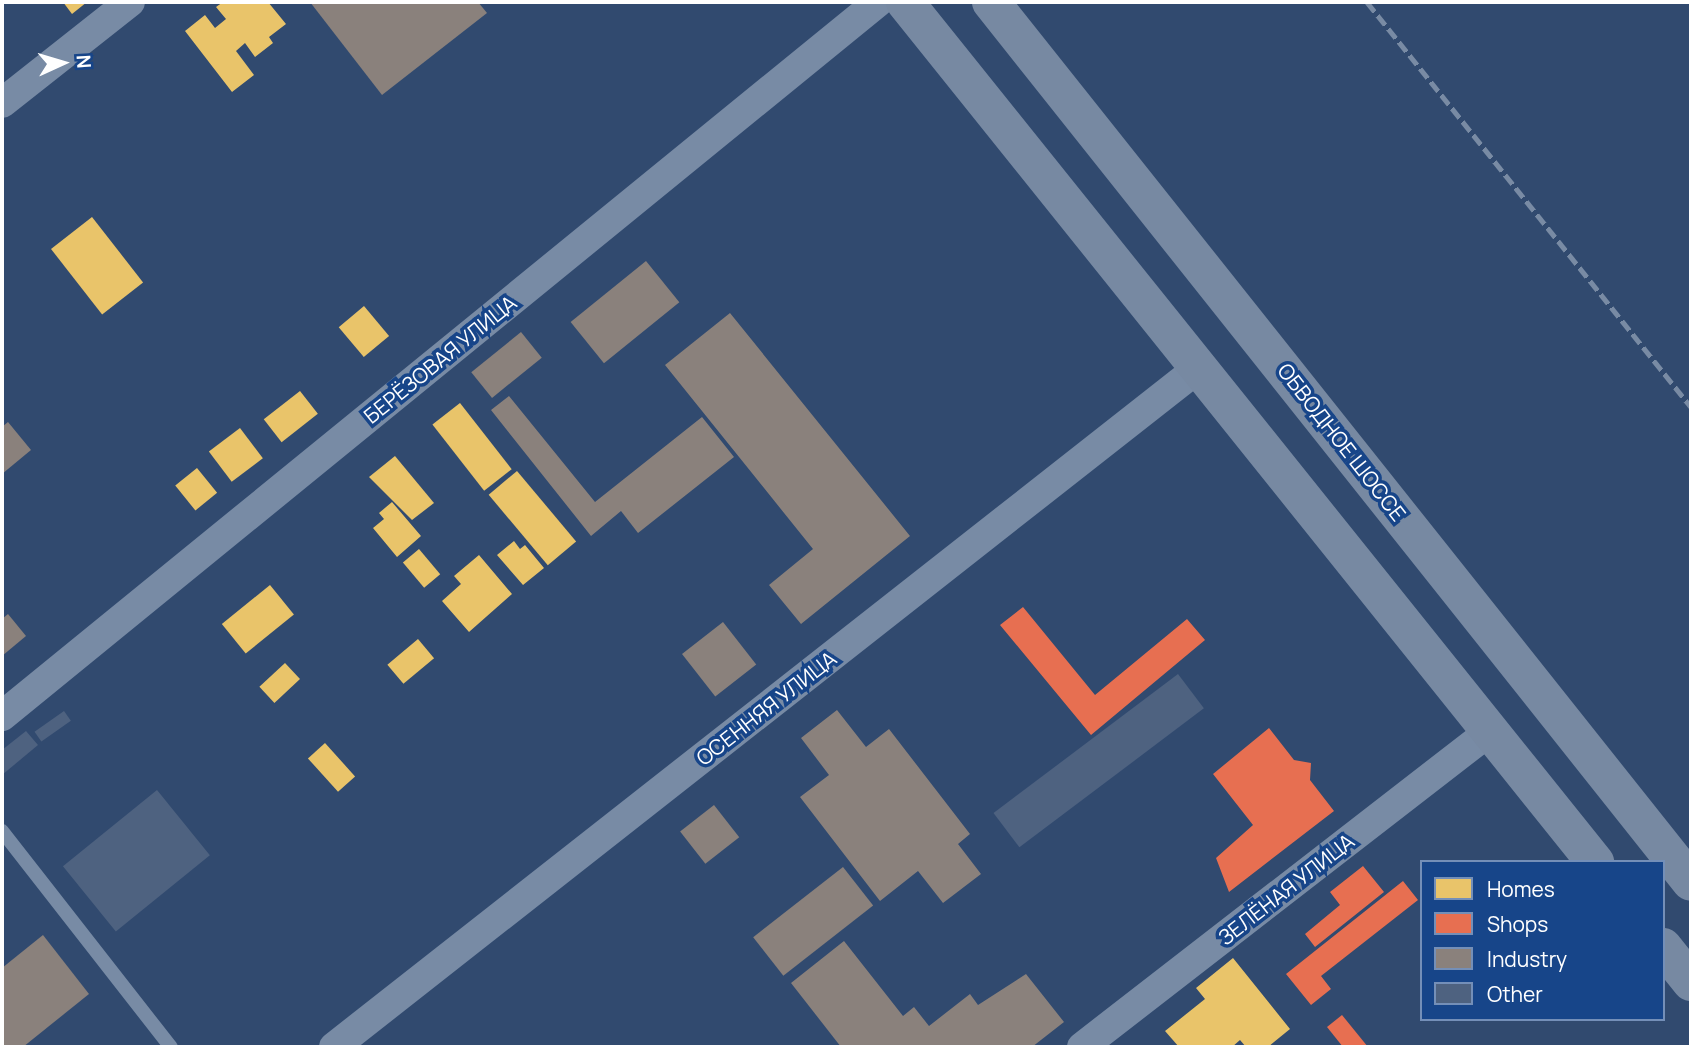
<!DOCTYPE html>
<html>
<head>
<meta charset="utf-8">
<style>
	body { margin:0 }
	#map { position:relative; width:1693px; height:1049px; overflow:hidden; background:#314a6f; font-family:Manrope,sans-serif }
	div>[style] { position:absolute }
	.homes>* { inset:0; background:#e9c46a; transform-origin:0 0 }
	.shops>* { inset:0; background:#e76f51 }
	.industry>* { inset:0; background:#8a817c; transform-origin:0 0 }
	.building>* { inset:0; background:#4e6280; transform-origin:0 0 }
	.lane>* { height:14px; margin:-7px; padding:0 7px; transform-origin:7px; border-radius:7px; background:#788ba5 }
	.street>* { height:30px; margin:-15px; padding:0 15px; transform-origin:15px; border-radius:15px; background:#788ba5 }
	.primary>* { height:38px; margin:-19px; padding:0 19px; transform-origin:19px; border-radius:19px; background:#7789a2 }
	.rail>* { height:5px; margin-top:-2.5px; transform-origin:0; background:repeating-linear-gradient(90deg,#798ba4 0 12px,transparent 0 17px) }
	span { translate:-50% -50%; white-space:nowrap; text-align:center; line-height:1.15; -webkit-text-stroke:7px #174589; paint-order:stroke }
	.street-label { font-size:21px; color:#fff }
	.frame { position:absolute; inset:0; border:4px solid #fff; pointer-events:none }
	.legend { position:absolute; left:1420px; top:860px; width:245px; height:161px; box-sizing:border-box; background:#174589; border:2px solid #748fb8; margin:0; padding:9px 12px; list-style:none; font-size:21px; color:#fff }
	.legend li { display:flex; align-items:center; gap:14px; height:35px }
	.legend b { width:35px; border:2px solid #748fb8 }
	.north { position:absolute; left:28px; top:28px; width:70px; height:70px; -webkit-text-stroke:5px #174589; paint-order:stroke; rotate:86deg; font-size:19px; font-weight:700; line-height:28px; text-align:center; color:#fff }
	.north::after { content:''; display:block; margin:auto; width:24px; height:32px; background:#fff; clip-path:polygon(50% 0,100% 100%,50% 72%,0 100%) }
</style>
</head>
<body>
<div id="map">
	<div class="homes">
		<i style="clip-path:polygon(63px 2px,87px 2px,72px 14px)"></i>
		<i style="clip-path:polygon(223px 2px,268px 2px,286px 24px,269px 37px,273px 43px,255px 57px,245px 43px,236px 51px,254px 75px,232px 92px,185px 31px,205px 15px,215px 28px,226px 19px,216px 7px)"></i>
		<i style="left:92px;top:217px;width:83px;height:52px;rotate:52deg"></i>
		<i style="left:364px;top:306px;width:39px;height:33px;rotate:50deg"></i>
		<i style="left:300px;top:391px;width:29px;height:46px;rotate:52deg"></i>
		<i style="left:460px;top:403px;width:84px;height:35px;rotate:52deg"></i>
		<i style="left:240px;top:428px;width:38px;height:39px;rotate:53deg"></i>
		<i style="clip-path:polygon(395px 456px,434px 503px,412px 520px,369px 477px)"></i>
		<i style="left:197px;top:468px;width:32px;height:28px;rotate:51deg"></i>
		<i style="left:517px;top:471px;width:92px;height:37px;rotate:50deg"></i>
		<i style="clip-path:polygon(392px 502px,421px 536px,397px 557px,373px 528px,384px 519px,379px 513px)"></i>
		<i style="clip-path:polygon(514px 541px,520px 549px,525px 545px,544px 568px,523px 585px,497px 555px)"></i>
		<i style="left:419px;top:549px;width:33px;height:21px;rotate:50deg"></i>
		<i style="clip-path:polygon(479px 555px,512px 594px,469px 632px,442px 601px,461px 584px,454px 576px)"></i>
		<i style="left:270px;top:585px;width:38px;height:62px;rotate:51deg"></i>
		<i style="left:418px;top:639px;width:25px;height:40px;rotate:50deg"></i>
		<i style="left:285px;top:663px;width:22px;height:35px;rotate:47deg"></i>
		<i style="left:325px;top:743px;width:45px;height:23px;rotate:48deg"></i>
		<i style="clip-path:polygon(1233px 958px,1290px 1029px,1268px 1047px,1246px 1047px,1240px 1040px,1232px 1047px,1179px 1047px,1165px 1031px,1205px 999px,1196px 988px)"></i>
	</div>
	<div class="shops">
		<i style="clip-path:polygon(1023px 607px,1095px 695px,1187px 619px,1205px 640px,1091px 735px,1000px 625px)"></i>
		<i style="clip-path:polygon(1269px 728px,1294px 760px,1311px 763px,1310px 780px,1334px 811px,1229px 892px,1216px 858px,1253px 825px,1213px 774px)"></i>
		<i style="clip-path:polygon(1363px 866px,1384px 892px,1315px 947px,1305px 934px,1340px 905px,1330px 892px)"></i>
		<i style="clip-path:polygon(1403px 881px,1418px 900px,1321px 976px,1331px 989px,1311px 1005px,1286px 974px)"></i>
		<i style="clip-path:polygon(1342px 1015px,1368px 1047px,1343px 1047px,1327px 1027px)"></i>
	</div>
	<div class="industry">
		<i style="clip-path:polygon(310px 2px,478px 2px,487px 13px,382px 95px)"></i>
		<i style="left:646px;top:261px;width:53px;height:97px;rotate:51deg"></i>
		<i style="clip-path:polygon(730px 313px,910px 536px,801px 624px,769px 585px,813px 549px,665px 365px)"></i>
		<i style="left:521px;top:332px;width:33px;height:64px;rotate:51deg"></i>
		<i style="clip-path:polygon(509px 396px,595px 502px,702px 417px,734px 457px,638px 533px,621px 511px,591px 536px,491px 410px)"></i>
		<i style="clip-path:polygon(8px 422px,31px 450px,2px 474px,2px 427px)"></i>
		<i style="clip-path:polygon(8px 614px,26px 636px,2px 656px,2px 619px)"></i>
		<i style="left:723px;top:622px;width:54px;height:52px;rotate:52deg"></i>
		<i style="clip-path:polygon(837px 710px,866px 747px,889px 729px,970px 834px,958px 844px,981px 874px,943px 903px,918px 871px,880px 901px,800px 797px,829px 775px,801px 738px)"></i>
		<i style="left:714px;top:805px;width:41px;height:43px;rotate:52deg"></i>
		<i style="left:843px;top:867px;width:49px;height:114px;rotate:52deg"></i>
		<i style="clip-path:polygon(43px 935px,89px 994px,23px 1047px,2px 1047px,2px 968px)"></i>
		<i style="clip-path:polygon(844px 941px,903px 1016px,914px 1007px,929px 1026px,970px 994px,978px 1005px,1026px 974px,1064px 1022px,1032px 1047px,841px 1047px,791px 983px)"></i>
	</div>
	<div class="building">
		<i style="left:1178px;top:674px;width:43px;height:231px;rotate:53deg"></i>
		<i style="left:64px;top:711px;width:12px;height:36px;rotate:55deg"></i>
		<i style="clip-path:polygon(26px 731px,38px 745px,2px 775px,2px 750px)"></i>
		<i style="left:157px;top:790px;width:84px;height:121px;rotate:51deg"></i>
	</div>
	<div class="lane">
		<i style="left:2px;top:831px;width:274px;rotate:52deg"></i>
	</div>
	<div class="street">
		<i style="left:2px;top:103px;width:163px;rotate:-38.3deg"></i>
		<i style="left:2px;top:716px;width:1130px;rotate:-39.18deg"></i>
		<i style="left:334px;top:1047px;width:1097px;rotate:-38.15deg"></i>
		<i style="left:1082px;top:1047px;width:516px;rotate:-37.76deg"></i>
	</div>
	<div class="primary">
		<i style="left:905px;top:2px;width:1103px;rotate:51.26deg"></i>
		<i style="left:991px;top:2px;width:1124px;rotate:51.5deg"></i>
		<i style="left:1663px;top:947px;width:45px;rotate:51.3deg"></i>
	</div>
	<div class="rail">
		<i style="left:1367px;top:2px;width:519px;rotate:51.34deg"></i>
	</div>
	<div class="street-label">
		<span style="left:440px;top:359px;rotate:-39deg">БЕРЁЗОВАЯ УЛИЦА</span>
		<span style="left:1342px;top:442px;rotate:52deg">ОБВОДНОЕ ШОССЕ</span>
		<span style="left:766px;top:708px;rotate:-38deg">ОСЕННЯЯ УЛИЦА</span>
		<span style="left:1286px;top:889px;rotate:-38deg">ЗЕЛЁНАЯ УЛИЦА</span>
	</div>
	<div class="frame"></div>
	<ul class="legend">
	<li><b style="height:19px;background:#e9c46a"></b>Homes</li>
	<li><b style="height:19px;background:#e76f51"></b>Shops</li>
	<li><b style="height:19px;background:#8a817c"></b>Industry</li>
	<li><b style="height:19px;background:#4e6280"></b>Other</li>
	</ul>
	<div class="north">N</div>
</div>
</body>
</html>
